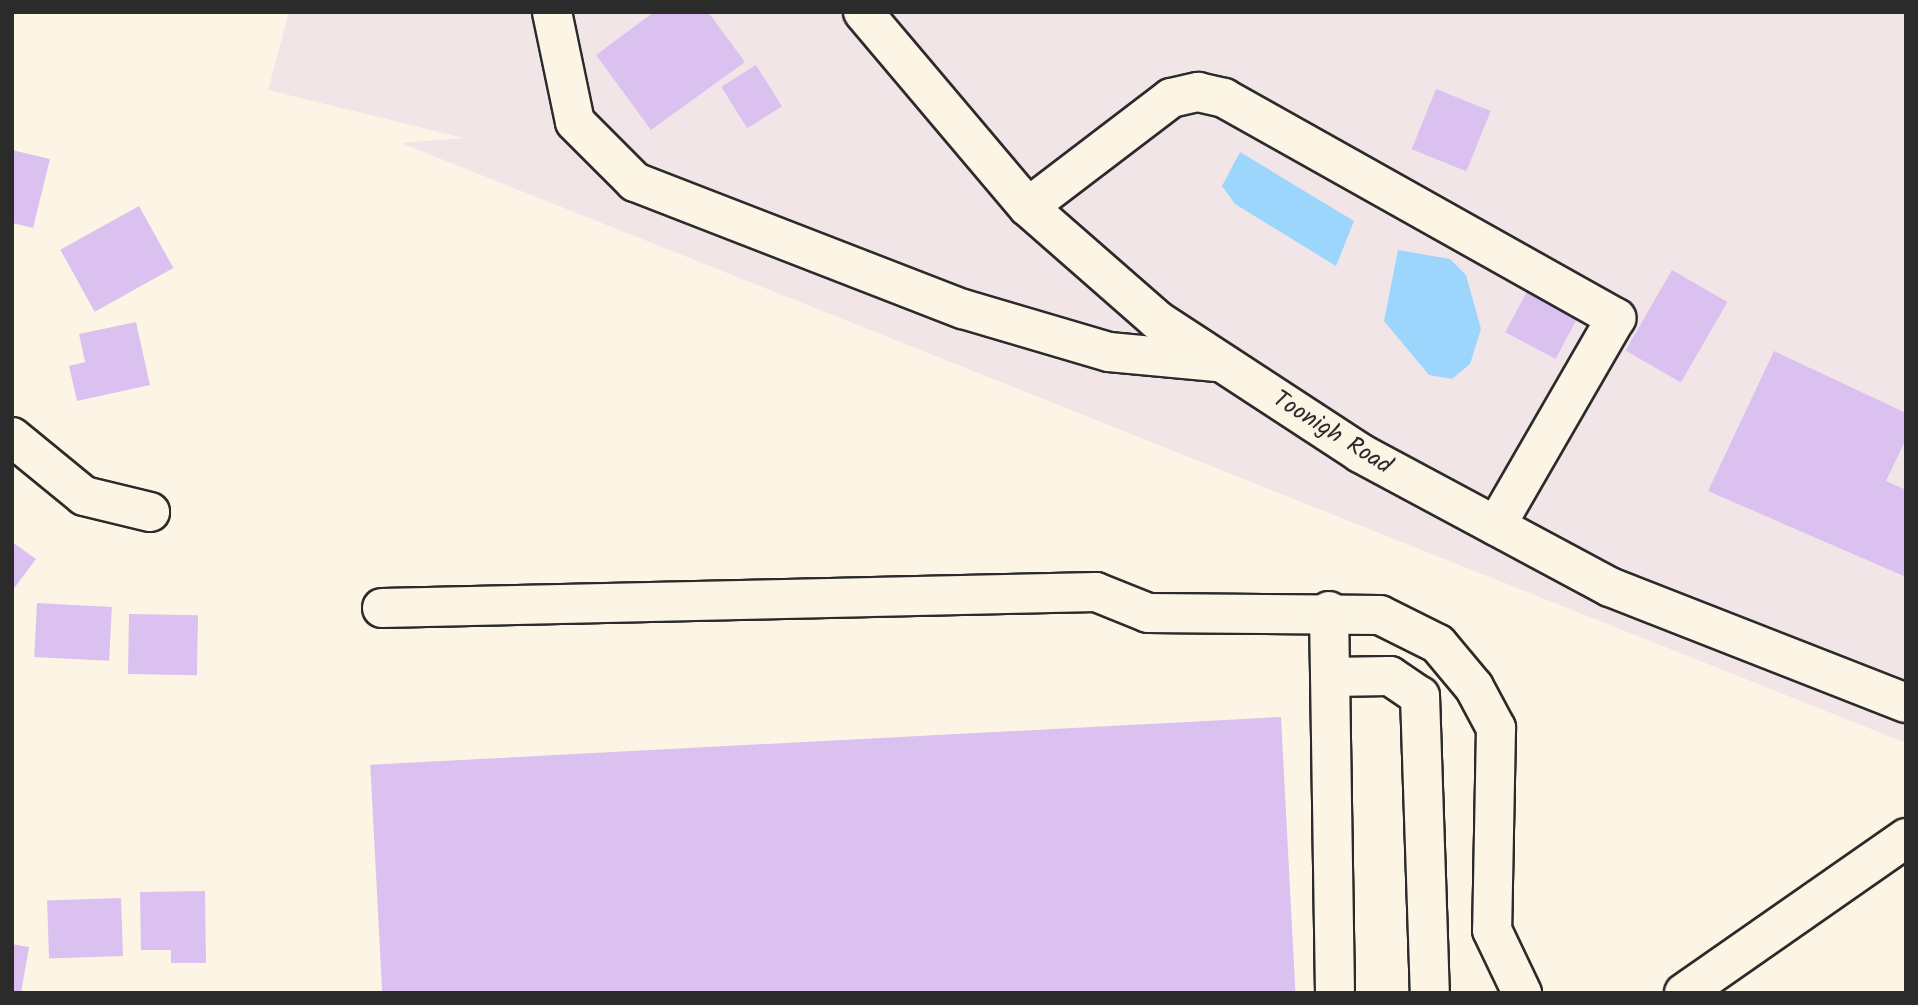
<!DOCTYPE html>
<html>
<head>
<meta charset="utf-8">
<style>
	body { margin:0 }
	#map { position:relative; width:1918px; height:1005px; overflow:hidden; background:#fcf5e5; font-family:Kalam,sans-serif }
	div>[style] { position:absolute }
	.built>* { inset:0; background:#f2e5e8 }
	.water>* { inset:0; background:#9cd6fc }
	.building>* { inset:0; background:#dbc1f0; transform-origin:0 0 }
	.roads { filter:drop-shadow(2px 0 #2b2b2b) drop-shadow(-2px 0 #2b2b2b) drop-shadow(0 2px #2b2b2b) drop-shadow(0 -2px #2b2b2b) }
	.minor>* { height:38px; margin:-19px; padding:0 19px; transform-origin:19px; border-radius:19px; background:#fcf5e5 }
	span { translate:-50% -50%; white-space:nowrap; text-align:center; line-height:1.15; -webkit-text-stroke:6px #fcf5e5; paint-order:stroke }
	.street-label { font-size:24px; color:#2b2b2b }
	.frame { position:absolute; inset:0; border:14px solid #2b2b2b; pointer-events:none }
</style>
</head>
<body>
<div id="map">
	<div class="built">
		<i style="clip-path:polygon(289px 12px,1906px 12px,1906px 743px,401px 143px,464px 138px,268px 90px)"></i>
	</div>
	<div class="water">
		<i style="clip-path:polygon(1240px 152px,1354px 221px,1336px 266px,1235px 204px,1222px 186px)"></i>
		<i style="clip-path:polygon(1398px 250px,1450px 259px,1466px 275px,1481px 329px,1470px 364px,1452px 379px,1429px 375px,1384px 321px)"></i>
	</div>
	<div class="building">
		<i style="clip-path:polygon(654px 12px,708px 12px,745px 62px,651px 130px,596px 55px)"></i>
		<i style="left:756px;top:65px;width:49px;height:41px;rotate:58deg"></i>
		<i style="left:1436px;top:89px;width:59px;height:65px;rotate:22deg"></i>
		<i style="clip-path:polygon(12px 150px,50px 159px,33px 228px,12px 223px)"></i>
		<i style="left:139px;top:206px;width:71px;height:90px;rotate:61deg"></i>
		<i style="left:1672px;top:270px;width:64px;height:93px;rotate:30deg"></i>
		<i style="left:1532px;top:282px;width:57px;height:57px;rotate:28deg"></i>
		<i style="clip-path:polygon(136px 322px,150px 385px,77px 401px,69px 366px,85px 362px,79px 334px)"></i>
		<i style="clip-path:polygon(1774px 351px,1906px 413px,1906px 439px,1886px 481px,1906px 490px,1906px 577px,1708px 491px)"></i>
		<i style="clip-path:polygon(12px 542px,36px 559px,12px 591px)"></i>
		<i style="left:37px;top:603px;width:75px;height:54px;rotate:3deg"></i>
		<i style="left:129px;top:614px;width:69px;height:60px;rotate:1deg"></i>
		<i style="left:1281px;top:717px;width:276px;height:912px;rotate:87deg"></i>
		<i style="clip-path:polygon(205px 891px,206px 963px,171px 963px,171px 950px,141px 950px,140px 892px)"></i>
		<i style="left:121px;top:898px;width:58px;height:74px;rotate:88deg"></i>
		<i style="clip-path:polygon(12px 944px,29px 947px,21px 993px,12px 993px)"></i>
	</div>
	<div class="roads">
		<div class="minor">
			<i style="left:552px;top:12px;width:112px;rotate:78.2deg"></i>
			<i style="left:575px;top:122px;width:85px;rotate:45deg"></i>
			<i style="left:635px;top:182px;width:352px;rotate:21.2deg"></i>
			<i style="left:963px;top:309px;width:152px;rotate:16.4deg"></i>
			<i style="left:1109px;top:352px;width:108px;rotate:5.3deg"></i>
			<i style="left:863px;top:12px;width:255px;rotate:49.8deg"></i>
			<i style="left:1028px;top:207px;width:171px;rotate:41.2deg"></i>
			<i style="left:1157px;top:320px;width:243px;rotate:33.2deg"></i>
			<i style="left:1360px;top:453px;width:284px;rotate:28.2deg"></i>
			<i style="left:1610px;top:587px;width:318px;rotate:21.4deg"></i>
			<i style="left:1028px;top:207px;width:180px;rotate:-37.3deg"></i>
			<i style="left:1171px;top:98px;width:28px;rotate:-13deg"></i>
			<i style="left:1198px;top:92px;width:27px;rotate:13deg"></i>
			<i style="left:1224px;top:98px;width:450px;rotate:29.3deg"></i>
			<i style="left:1616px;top:318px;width:240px;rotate:120deg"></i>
			<i style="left:12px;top:437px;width:93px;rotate:39.3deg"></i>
			<i style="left:84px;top:496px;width:68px;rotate:13.6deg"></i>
			<i style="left:382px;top:608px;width:714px;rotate:-1.28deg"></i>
			<i style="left:1096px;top:592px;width:56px;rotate:22deg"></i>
			<i style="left:1148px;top:613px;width:232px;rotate:0.5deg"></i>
			<i style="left:1380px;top:615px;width:65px;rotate:26.6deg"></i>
			<i style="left:1438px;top:644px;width:56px;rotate:50.1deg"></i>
			<i style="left:1474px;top:687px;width:47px;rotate:61.8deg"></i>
			<i style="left:1496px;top:728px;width:202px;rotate:91.1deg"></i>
			<i style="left:1492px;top:930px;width:70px;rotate:64.5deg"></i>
			<i style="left:1329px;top:611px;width:382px;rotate:89.1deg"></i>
			<i style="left:1330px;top:677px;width:60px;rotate:-1deg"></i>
			<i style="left:1390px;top:676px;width:36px;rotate:34deg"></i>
			<i style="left:1420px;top:696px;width:297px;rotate:88.1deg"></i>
			<i style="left:1684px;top:993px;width:271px;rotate:-34.9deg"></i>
		</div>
	</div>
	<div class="street-label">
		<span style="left:1332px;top:433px;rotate:32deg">Toonigh Road</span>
	</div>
	<div class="frame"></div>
</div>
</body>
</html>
